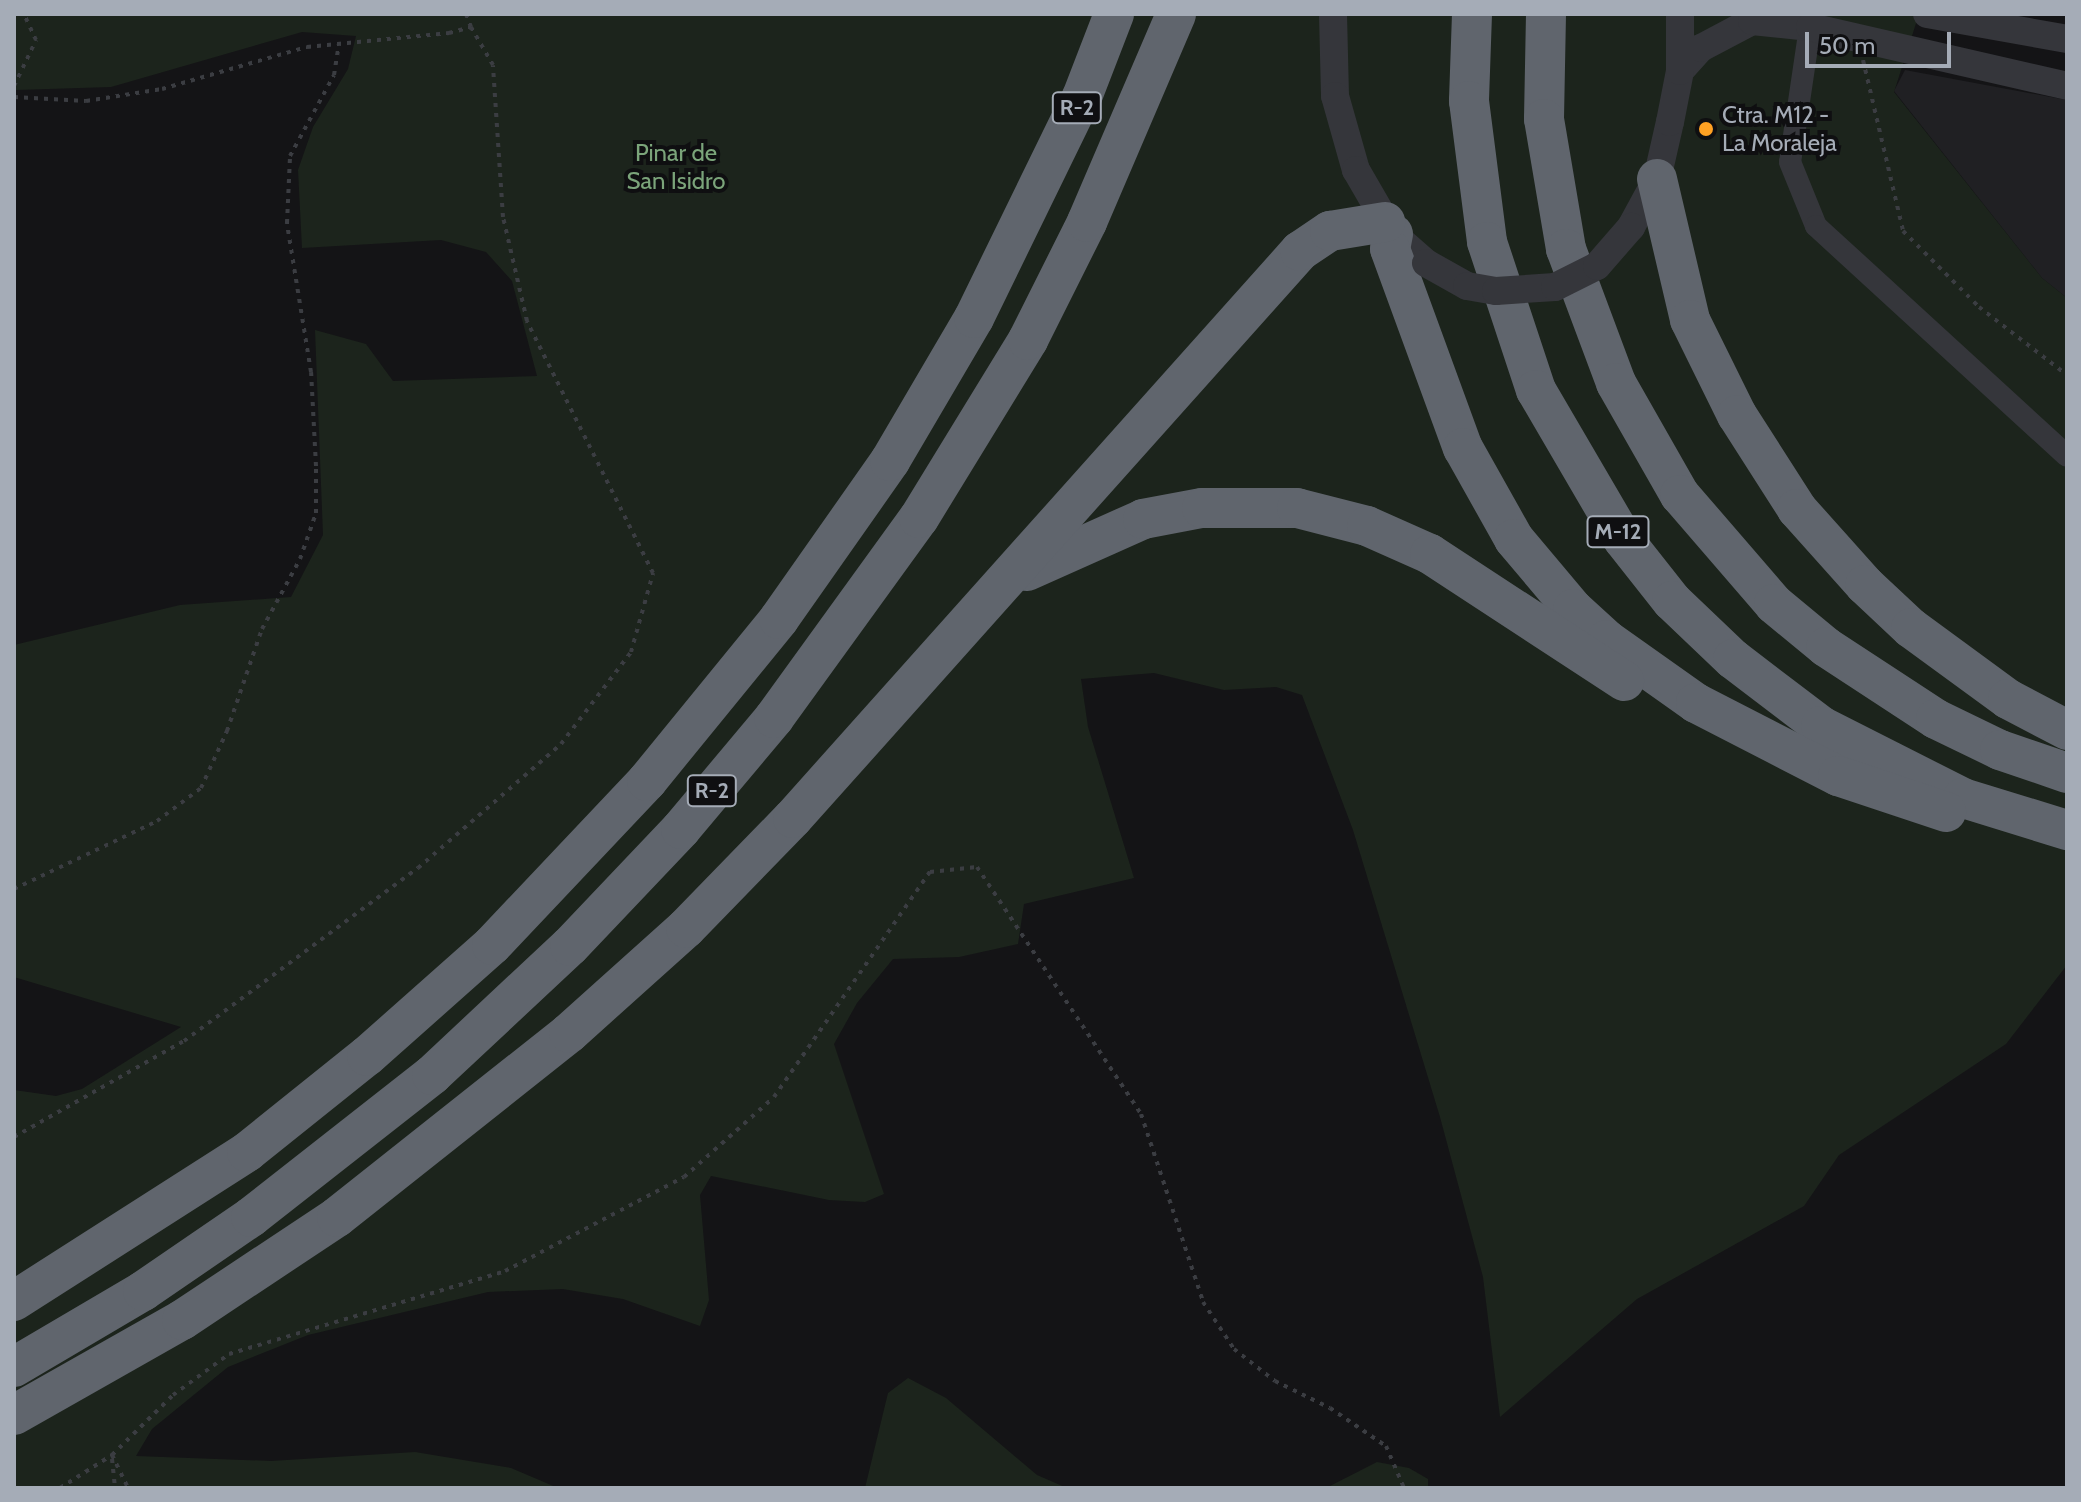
<!DOCTYPE html>
<html>
<head>
<meta charset="utf-8">
<style>
	body { margin:0 }
	#map { position:relative; width:2081px; height:1502px; overflow:hidden; background:#141416; font-family:Cabin,sans-serif }
	div>[style] { position:absolute }
	.built>* { inset:0; background:#202023 }
	.green>* { inset:0; background:#1c241c }
	.path>* { height:4px; margin-top:-2px; transform-origin:0; background:repeating-linear-gradient(90deg,#3b3d42 0 4px,transparent 0 10px) }
	.minor>* { height:22px; margin:-11px; padding:0 11px; transform-origin:11px; border-radius:11px; background:#35363b }
	.tertiary>* { height:28px; margin:-14px; padding:0 14px; transform-origin:14px; border-radius:14px; background:#35363b }
	.motorway>* { height:40px; margin:-20px; padding:0 20px; transform-origin:20px; border-radius:20px; background:#60656d }
	.tertiary-bridge>* { height:28px; margin:-14px; padding:0 14px; transform-origin:14px; border-radius:14px; background:#35363b }
	.dots>* { width:22px; height:22px; translate:-50% -50%; box-sizing:border-box; border:4px solid #0f0f11; border-radius:50% }
	span { translate:-50% -50%; white-space:nowrap; text-align:center; line-height:1.15; -webkit-text-stroke:8px #0f0f11; paint-order:stroke }
	.shield-label span { padding:2px 6px; background:#0f0f11; border:2px solid; border-radius:6px; -webkit-text-stroke-width:0 }
	.shield-label { font-size:22px; color:#a5acb7; font-weight:700 }
	.poi-label { font-size:24px; color:#a5acb7 }
	.left { translate:0 -50%; text-align:left }
	.park-label { font-size:24px; color:#7ba47a }
	.frame { position:absolute; inset:0; border:16px solid #a5acb7; pointer-events:none }
	.scale { position:absolute; left:1805px; top:32px; width:146px; height:36px; box-sizing:border-box; border:4px solid #a5acb7; border-top:0; padding-left:10px; font-size:24px; line-height:28px; white-space:nowrap; color:#a5acb7; -webkit-text-stroke:6px #0f0f11; paint-order:stroke }
</style>
</head>
<body>
<div id="map">
	<div class="built">
		<i style="clip-path:polygon(1905px 70px,2067px 100px,2067px 298px,2042px 278px,1894px 91px)"></i>
	</div>
	<div class="green">
		<i style="clip-path:polygon(14px 14px,1919px 14px,1894px 92px,2042px 278px,2067px 298px,2067px 965px,2006px 1044px,1839px 1155px,1804px 1206px,1637px 1299px,1500px 1417px,1483px 1277px,1440px 1117px,1353px 830px,1302px 695px,1276px 687px,1224px 690px,1154px 673px,1081px 679px,1088px 727px,1134px 878px,1024px 904px,1018px 944px,959px 957px,893px 959px,857px 1003px,834px 1044px,884px 1194px,865px 1202px,829px 1200px,711px 1176px,700px 1195px,709px 1300px,700px 1326px,623px 1299px,563px 1289px,488px 1292px,308px 1335px,228px 1367px,152px 1429px,136px 1456px,271px 1461px,415px 1452px,511px 1468px,558px 1488px,14px 1488px,14px 1090px,56px 1096px,82px 1089px,181px 1027px,14px 977px,14px 645px,180px 605px,291px 597px,323px 535px,315px 330px,366px 344px,393px 381px,537px 376px,512px 281px,486px 252px,441px 240px,302px 248px,298px 170px,313px 127px,348px 69px,356px 36px,302px 32px,111px 87px,16px 90px)"></i>
		<i style="clip-path:polygon(908px 1378px,946px 1398px,1037px 1475px,1067px 1488px,865px 1488px,888px 1393px)"></i>
		<i style="clip-path:polygon(1377px 1462px,1409px 1468px,1428px 1479px,1428px 1488px,1326px 1488px)"></i>
	</div>
	<div class="path">
		<i style="left:1863px;top:60px;width:176px;rotate:76.8deg"></i>
		<i style="left:1903px;top:231px;width:107px;rotate:45deg"></i>
		<i style="left:1979px;top:307px;width:111px;rotate:37.7deg"></i>
		<i style="left:14px;top:86px;width:51px;rotate:-64.4deg"></i>
		<i style="left:36px;top:40px;width:29px;rotate:-115deg"></i>
		<i style="left:14px;top:97px;width:72px;rotate:3.2deg"></i>
		<i style="left:86px;top:101px;width:77px;rotate:-9deg"></i>
		<i style="left:162px;top:89px;width:151px;rotate:-16.2deg"></i>
		<i style="left:307px;top:47px;width:143px;rotate:-5.6deg"></i>
		<i style="left:449px;top:33px;width:23px;rotate:-15deg"></i>
		<i style="left:471px;top:27px;width:14px;rotate:-111deg"></i>
		<i style="left:14px;top:889px;width:158px;rotate:-25.4deg"></i>
		<i style="left:157px;top:821px;width:55px;rotate:-36.9deg"></i>
		<i style="left:201px;top:788px;width:63px;rotate:-65.5deg"></i>
		<i style="left:227px;top:731px;width:108px;rotate:-71.1deg"></i>
		<i style="left:262px;top:629px;width:80px;rotate:-61.5deg"></i>
		<i style="left:300px;top:559px;width:49px;rotate:-70.8deg"></i>
		<i style="left:316px;top:513px;width:47px;rotate:-90deg"></i>
		<i style="left:316px;top:466px;width:94px;rotate:-93deg"></i>
		<i style="left:311px;top:372px;width:151px;rotate:-99.2deg"></i>
		<i style="left:287px;top:223px;width:67px;rotate:-87.4deg"></i>
		<i style="left:290px;top:156px;width:92px;rotate:-61.5deg"></i>
		<i style="left:334px;top:75px;width:31px;rotate:-81deg"></i>
		<i style="left:14px;top:1137px;width:195px;rotate:-29.5deg"></i>
		<i style="left:184px;top:1041px;width:291px;rotate:-36.5deg"></i>
		<i style="left:418px;top:868px;width:189px;rotate:-40.9deg"></i>
		<i style="left:561px;top:744px;width:116px;rotate:-52.7deg"></i>
		<i style="left:631px;top:652px;width:82px;rotate:-74.4deg"></i>
		<i style="left:653px;top:573px;width:282px;rotate:-116.6deg"></i>
		<i style="left:527px;top:321px;width:107px;rotate:-103deg"></i>
		<i style="left:503px;top:217px;width:152px;rotate:-93.8deg"></i>
		<i style="left:493px;top:65px;width:44px;rotate:-120.1deg"></i>
		<i style="left:112px;top:1455px;width:37px;rotate:64deg"></i>
		<i style="left:112px;top:1459px;width:29px;rotate:84deg"></i>
		<i style="left:60px;top:1488px;width:62px;rotate:-32.4deg"></i>
		<i style="left:112px;top:1455px;width:86px;rotate:-44.5deg"></i>
		<i style="left:173px;top:1395px;width:69px;rotate:-36.2deg"></i>
		<i style="left:229px;top:1354px;width:288px;rotate:-16.7deg"></i>
		<i style="left:505px;top:1271px;width:202px;rotate:-27.7deg"></i>
		<i style="left:684px;top:1177px;width:120px;rotate:-41.6deg"></i>
		<i style="left:774px;top:1097px;width:274px;rotate:-55.3deg"></i>
		<i style="left:930px;top:872px;width:47px;rotate:-6.1deg"></i>
		<i style="left:977px;top:867px;width:296px;rotate:56.4deg"></i>
		<i style="left:1141px;top:1114px;width:198px;rotate:71.7deg"></i>
		<i style="left:1203px;top:1302px;width:56px;rotate:56.6deg"></i>
		<i style="left:1234px;top:1349px;width:52px;rotate:38deg"></i>
		<i style="left:1275px;top:1381px;width:61px;rotate:26.1deg"></i>
		<i style="left:1330px;top:1408px;width:68px;rotate:34.2deg"></i>
		<i style="left:1386px;top:1446px;width:46px;rotate:66.8deg"></i>
	</div>
	<div class="minor">
		<i style="left:1810px;top:27px;width:136px;rotate:98.4deg"></i>
		<i style="left:1790px;top:162px;width:69px;rotate:67.9deg"></i>
		<i style="left:1816px;top:226px;width:340px;rotate:42.5deg"></i>
	</div>
	<div class="tertiary">
		<i style="left:1333px;top:14px;width:82px;rotate:88.6deg"></i>
		<i style="left:1335px;top:96px;width:77px;rotate:74.2deg"></i>
		<i style="left:1356px;top:170px;width:74px;rotate:60deg"></i>
		<i style="left:1393px;top:234px;width:44px;rotate:41.3deg"></i>
		<i style="left:1927px;top:14px;width:142px;rotate:10.1deg"></i>
		<i style="left:1680px;top:71px;width:31px;rotate:-48deg"></i>
		<i style="left:1701px;top:48px;width:58px;rotate:-27.9deg"></i>
		<i style="left:1752px;top:21px;width:58px;rotate:5.9deg"></i>
		<i style="left:1810px;top:27px;width:264px;rotate:12.9deg"></i>
		<i style="left:1631px;top:227px;width:55px;rotate:-61.6deg"></i>
		<i style="left:1657px;top:179px;width:58px;rotate:-77.2deg"></i>
		<i style="left:1670px;top:122px;width:52px;rotate:-78.9deg"></i>
		<i style="left:1680px;top:71px;width:57px;rotate:-90deg"></i>
	</div>
	<div class="motorway">
		<i style="left:1472px;top:14px;width:87px;rotate:92deg"></i>
		<i style="left:1469px;top:101px;width:142px;rotate:82.7deg"></i>
		<i style="left:1487px;top:242px;width:156px;rotate:71.7deg"></i>
		<i style="left:1536px;top:390px;width:173px;rotate:59.7deg"></i>
		<i style="left:1623px;top:539px;width:79px;rotate:51.7deg"></i>
		<i style="left:1672px;top:601px;width:84px;rotate:43.6deg"></i>
		<i style="left:1733px;top:659px;width:111px;rotate:37.3deg"></i>
		<i style="left:1821px;top:726px;width:159px;rotate:26.9deg"></i>
		<i style="left:1963px;top:798px;width:109px;rotate:17.1deg"></i>
		<i style="left:1546px;top:14px;width:105px;rotate:91.1deg"></i>
		<i style="left:1544px;top:119px;width:132px;rotate:80.4deg"></i>
		<i style="left:1566px;top:249px;width:143px;rotate:69.5deg"></i>
		<i style="left:1616px;top:383px;width:129px;rotate:60.3deg"></i>
		<i style="left:1680px;top:495px;width:144px;rotate:49.2deg"></i>
		<i style="left:1774px;top:604px;width:67px;rotate:39.6deg"></i>
		<i style="left:1826px;top:647px;width:131px;rotate:33.2deg"></i>
		<i style="left:1936px;top:719px;width:71px;rotate:25.8deg"></i>
		<i style="left:2000px;top:750px;width:71px;rotate:18.9deg"></i>
		<i style="left:1657px;top:179px;width:145px;rotate:76.8deg"></i>
		<i style="left:1690px;top:320px;width:106px;rotate:63.7deg"></i>
		<i style="left:1737px;top:415px;width:112px;rotate:57.4deg"></i>
		<i style="left:1797px;top:509px;width:102px;rotate:48.2deg"></i>
		<i style="left:1865px;top:585px;width:63px;rotate:43.1deg"></i>
		<i style="left:1911px;top:628px;width:120px;rotate:36.2deg"></i>
		<i style="left:2008px;top:699px;width:67px;rotate:27.7deg"></i>
		<i style="left:1393px;top:234px;width:15px;rotate:101deg"></i>
		<i style="left:1390px;top:249px;width:212px;rotate:69.9deg"></i>
		<i style="left:1463px;top:448px;width:104px;rotate:60.7deg"></i>
		<i style="left:1514px;top:539px;width:92px;rotate:49.9deg"></i>
		<i style="left:1573px;top:609px;width:46px;rotate:42.4deg"></i>
		<i style="left:1607px;top:640px;width:109px;rotate:35.3deg"></i>
		<i style="left:1696px;top:703px;width:160px;rotate:27.2deg"></i>
		<i style="left:1838px;top:776px;width:114px;rotate:18.4deg"></i>
		<i style="left:1027px;top:571px;width:127px;rotate:-24.1deg"></i>
		<i style="left:1143px;top:519px;width:60px;rotate:-10.6deg"></i>
		<i style="left:1202px;top:508px;width:95px"></i>
		<i style="left:1297px;top:508px;width:72px;rotate:14.4deg"></i>
		<i style="left:1367px;top:526px;width:69px;rotate:24deg"></i>
		<i style="left:1430px;top:554px;width:232px;rotate:33.2deg"></i>
		<i style="left:14px;top:1301px;width:277px;rotate:-32.6deg"></i>
		<i style="left:247px;top:1152px;width:154px;rotate:-38.7deg"></i>
		<i style="left:367px;top:1056px;width:167px;rotate:-41.6deg"></i>
		<i style="left:492px;top:945px;width:226px;rotate:-46.6deg"></i>
		<i style="left:647px;top:781px;width:209px;rotate:-50.8deg"></i>
		<i style="left:779px;top:619px;width:193px;rotate:-54.9deg"></i>
		<i style="left:890px;top:461px;width:166px;rotate:-59.6deg"></i>
		<i style="left:974px;top:318px;width:246px;rotate:-64deg"></i>
		<i style="left:1082px;top:97px;width:89px;rotate:-68.9deg"></i>
		<i style="left:14px;top:1367px;width:150px;rotate:-30.5deg"></i>
		<i style="left:143px;top:1291px;width:131px;rotate:-34.4deg"></i>
		<i style="left:251px;top:1217px;width:230px;rotate:-38.1deg"></i>
		<i style="left:432px;top:1075px;width:189px;rotate:-43.1deg"></i>
		<i style="left:570px;top:946px;width:161px;rotate:-46.5deg"></i>
		<i style="left:681px;top:829px;width:145px;rotate:-50deg"></i>
		<i style="left:774px;top:718px;width:247px;rotate:-54.1deg"></i>
		<i style="left:919px;top:518px;width:209px;rotate:-58.5deg"></i>
		<i style="left:1028px;top:340px;width:132px;rotate:-63.4deg"></i>
		<i style="left:1087px;top:222px;width:226px;rotate:-66.8deg"></i>
		<i style="left:14px;top:1415px;width:193px;rotate:-29.5deg"></i>
		<i style="left:182px;top:1320px;width:186px;rotate:-33.6deg"></i>
		<i style="left:337px;top:1217px;width:296px;rotate:-38.4deg"></i>
		<i style="left:569px;top:1033px;width:157px;rotate:-41.9deg"></i>
		<i style="left:686px;top:928px;width:153px;rotate:-45.8deg"></i>
		<i style="left:793px;top:818px;width:761px;rotate:-48.2deg"></i>
		<i style="left:1300px;top:251px;width:36px;rotate:-34deg"></i>
		<i style="left:1330px;top:231px;width:56px;rotate:-9.3deg"></i>
	</div>
	<div class="tertiary-bridge">
		<i style="left:1426px;top:263px;width:47px;rotate:29.3deg"></i>
		<i style="left:1467px;top:286px;width:29px;rotate:10deg"></i>
		<i style="left:1496px;top:291px;width:59px;rotate:-3.9deg"></i>
		<i style="left:1555px;top:287px;width:47px;rotate:-26.6deg"></i>
		<i style="left:1597px;top:266px;width:52px;rotate:-48.9deg"></i>
	</div>
	<div class="dots">
		<i style="left:1706px;top:129px;background:#ffa123"></i>
	</div>
	<div class="shield-label">
		<span style="left:1077px;top:108px">R-2</span>
		<span style="left:1618px;top:532px">M-12</span>
		<span style="left:712px;top:791px">R-2</span>
	</div>
	<div class="poi-label">
		<span class="left" style="left:1722px;top:129px">Ctra. M12 -<br>La Moraleja</span>
	</div>
	<div class="park-label">
		<span style="left:676px;top:167px">Pinar de<br>San Isidro</span>
	</div>
	<div class="frame"></div>
	<div class="scale">50 m</div>
</div>
</body>
</html>
